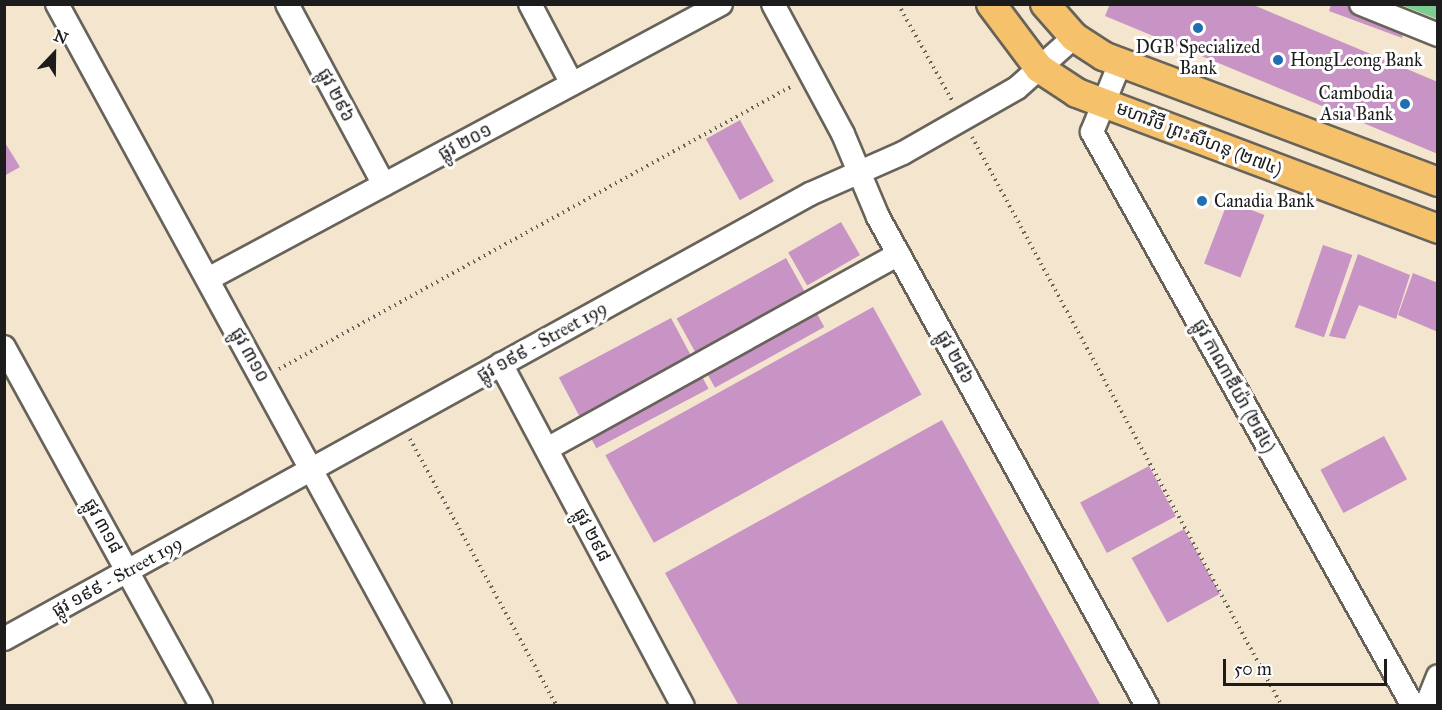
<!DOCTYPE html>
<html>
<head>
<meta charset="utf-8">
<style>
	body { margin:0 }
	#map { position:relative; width:1442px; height:710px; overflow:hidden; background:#f4e6ce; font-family:"IM FELL Great Primer","Noto Sans Khmer",serif }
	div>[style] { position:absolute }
	.green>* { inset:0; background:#7bce90 }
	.building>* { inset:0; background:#c893c5; transform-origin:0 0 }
	.path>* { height:4px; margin-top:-2px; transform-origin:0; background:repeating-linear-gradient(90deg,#68635a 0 1.5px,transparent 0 6px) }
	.roads { filter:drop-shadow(2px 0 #68635a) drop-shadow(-2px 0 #68635a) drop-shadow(0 2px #68635a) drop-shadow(0 -2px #68635a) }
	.minor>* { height:22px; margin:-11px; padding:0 11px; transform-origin:11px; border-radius:11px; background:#fff }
	.major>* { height:28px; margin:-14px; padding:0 14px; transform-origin:14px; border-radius:14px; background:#f5c16b }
	.dots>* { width:16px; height:16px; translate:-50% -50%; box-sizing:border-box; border:3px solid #fff; border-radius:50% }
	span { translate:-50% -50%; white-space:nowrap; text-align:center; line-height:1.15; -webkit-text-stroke:6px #fff; paint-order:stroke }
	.poi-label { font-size:18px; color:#1c1c1c }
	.left { translate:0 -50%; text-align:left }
	.right { translate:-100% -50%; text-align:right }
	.street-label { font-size:18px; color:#1c1c1c }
	.frame { position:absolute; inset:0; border:6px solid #1c1c1c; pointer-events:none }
	.north { position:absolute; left:24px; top:24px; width:60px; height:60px; -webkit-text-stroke:4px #fff; paint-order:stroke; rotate:22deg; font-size:16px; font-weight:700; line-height:24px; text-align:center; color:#1c1c1c }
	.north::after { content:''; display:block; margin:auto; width:21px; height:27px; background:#1c1c1c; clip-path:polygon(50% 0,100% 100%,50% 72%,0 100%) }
	.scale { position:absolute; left:1223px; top:659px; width:164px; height:27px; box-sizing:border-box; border:3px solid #1c1c1c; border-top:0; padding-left:8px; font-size:18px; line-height:21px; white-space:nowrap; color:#1c1c1c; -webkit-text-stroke:4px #fff; paint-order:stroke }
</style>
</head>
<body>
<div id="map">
	<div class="green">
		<i style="clip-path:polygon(1401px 5px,1437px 5px,1437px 19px)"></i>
	</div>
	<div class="building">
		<i style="clip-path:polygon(1110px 4px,1251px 4px,1438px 82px,1438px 154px,1105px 16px)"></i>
		<i style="clip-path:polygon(1331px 5px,1351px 5px,1406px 25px,1402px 38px,1329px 11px)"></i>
		<i style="left:740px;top:120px;width:70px;height:39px;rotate:61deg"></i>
		<i style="clip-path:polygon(4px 141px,20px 167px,4px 176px)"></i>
		<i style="left:1228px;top:201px;width:39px;height:67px;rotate:21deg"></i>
		<i style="left:841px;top:222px;width:38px;height:61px;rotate:60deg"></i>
		<i style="left:1323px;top:245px;width:31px;height:87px;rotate:19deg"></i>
		<i style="clip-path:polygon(1358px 254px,1410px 275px,1396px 319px,1359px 305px,1345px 339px,1329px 336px)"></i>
		<i style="left:786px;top:258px;width:79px;height:125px;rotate:61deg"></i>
		<i style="clip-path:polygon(1413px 273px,1438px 283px,1438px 332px,1398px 315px)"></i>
		<i style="left:873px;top:307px;width:100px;height:306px;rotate:61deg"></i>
		<i style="left:671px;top:318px;width:80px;height:127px;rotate:62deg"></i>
		<i style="clip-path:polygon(942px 420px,1101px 706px,739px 706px,665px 573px)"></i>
		<i style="left:1384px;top:436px;width:49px;height:72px;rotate:62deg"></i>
		<i style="left:1149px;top:466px;width:57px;height:78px;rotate:62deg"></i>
		<i style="left:1184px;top:529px;width:74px;height:60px;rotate:61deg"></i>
	</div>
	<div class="path">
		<i style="left:898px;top:4px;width:112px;rotate:60.7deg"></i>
		<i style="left:972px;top:137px;width:648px;rotate:61.42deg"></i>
		<i style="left:279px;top:369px;width:586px;rotate:-28.88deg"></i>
		<i style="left:410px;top:439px;width:305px;rotate:61.2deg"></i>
	</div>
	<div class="roads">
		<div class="minor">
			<i style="left:57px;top:4px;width:800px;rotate:61.38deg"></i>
			<i style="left:287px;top:4px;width:205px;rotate:61.8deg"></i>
			<i style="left:530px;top:4px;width:90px;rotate:62.3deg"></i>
			<i style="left:773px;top:4px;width:148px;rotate:61.7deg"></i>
			<i style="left:843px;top:134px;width:90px;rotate:67.1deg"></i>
			<i style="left:878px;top:217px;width:558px;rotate:61.18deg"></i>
			<i style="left:1361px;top:4px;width:83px;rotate:21.9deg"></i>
			<i style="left:1120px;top:63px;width:74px;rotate:112.1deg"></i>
			<i style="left:1092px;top:132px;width:658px;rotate:60.78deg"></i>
			<i style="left:208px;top:279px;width:582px;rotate:-28.19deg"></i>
			<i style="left:4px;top:347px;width:409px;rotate:61.2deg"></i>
			<i style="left:501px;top:364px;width:387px;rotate:62deg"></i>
			<i style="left:547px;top:449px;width:402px;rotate:-29deg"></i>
			<i style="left:4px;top:639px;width:921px;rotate:-28.9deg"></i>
			<i style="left:810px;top:194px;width:102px;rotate:-23.8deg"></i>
			<i style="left:903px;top:153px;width:131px;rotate:-29.7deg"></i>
			<i style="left:1017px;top:88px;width:76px;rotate:-41.8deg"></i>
			<i style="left:1426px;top:706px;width:32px;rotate:-68deg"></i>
		</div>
		<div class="major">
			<i style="left:991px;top:4px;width:80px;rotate:53.1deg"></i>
			<i style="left:1039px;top:68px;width:45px;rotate:33.3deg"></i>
			<i style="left:1077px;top:93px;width:386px;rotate:20.6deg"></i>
			<i style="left:1045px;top:4px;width:44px;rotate:48.7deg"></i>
			<i style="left:1074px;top:37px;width:35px;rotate:33deg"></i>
			<i style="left:1103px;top:56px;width:358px;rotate:20.6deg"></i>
		</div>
	</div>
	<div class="dots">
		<i style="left:1198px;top:28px;background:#1f6fb2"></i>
		<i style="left:1278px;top:60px;background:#1f6fb2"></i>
		<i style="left:1405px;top:104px;background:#1f6fb2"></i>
		<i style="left:1202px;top:201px;background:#1f6fb2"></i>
	</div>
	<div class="poi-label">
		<span style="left:1198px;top:58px">DGB Specialized<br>Bank</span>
		<span class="left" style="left:1290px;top:60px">HongLeong Bank</span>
		<span class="right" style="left:1393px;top:104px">Cambodia<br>Asia Bank</span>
		<span class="left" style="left:1214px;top:201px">Canadia Bank</span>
	</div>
	<div class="street-label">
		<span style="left:336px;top:95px;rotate:62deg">ផ្លូវ ២៩៦</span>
		<span style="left:1199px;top:139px;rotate:21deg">មហាវិថី ព្រះសីហនុ (២៧៤)</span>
		<span style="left:465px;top:142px;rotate:-28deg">ផ្លូវ ២០១</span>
		<span style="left:542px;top:342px;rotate:-29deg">ផ្លូវ ១៩៩ - Street 199</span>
		<span style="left:250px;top:355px;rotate:61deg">ផ្លូវ ៣១០</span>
		<span style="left:955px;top:357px;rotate:61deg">ផ្លូវ ២៨៦</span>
		<span style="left:1234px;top:386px;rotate:61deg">ផ្លូវ កាណាឌីយ៉ា (២៨៤)</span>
		<span style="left:103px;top:526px;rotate:61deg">ផ្លូវ ៣១៨</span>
		<span style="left:592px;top:535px;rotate:62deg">ផ្លូវ ២៩៨</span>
		<span style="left:117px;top:577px;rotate:-29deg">ផ្លូវ ១៩៩ - Street 199</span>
	</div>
	<div class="frame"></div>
	<div class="north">N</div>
	<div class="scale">50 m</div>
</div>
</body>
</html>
